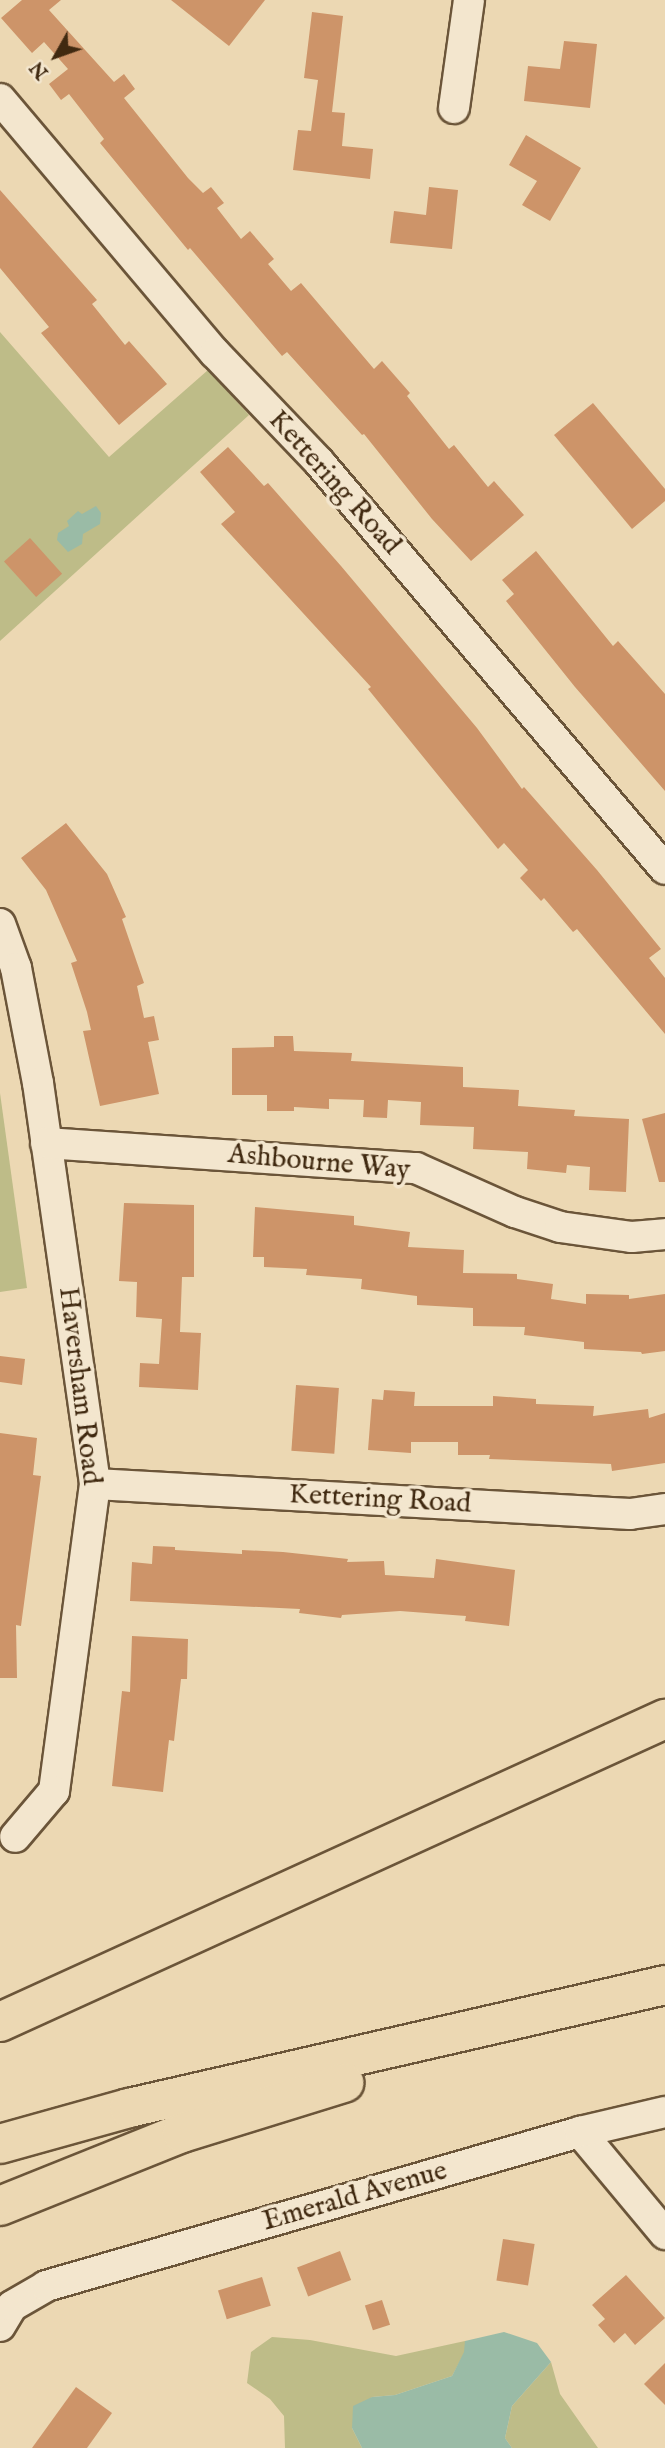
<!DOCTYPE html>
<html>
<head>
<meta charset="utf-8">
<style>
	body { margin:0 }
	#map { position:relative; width:665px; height:2448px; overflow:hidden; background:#ecd8b3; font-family:"IM FELL English",serif }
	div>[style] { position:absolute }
	.green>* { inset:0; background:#bebc88 }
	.water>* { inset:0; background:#9abba6 }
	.building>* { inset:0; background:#cd9469; transform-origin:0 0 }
	.roads { filter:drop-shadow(2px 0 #6b5539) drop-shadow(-2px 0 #6b5539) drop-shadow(0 2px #6b5539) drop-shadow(0 -2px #6b5539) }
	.minor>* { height:30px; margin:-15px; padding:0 15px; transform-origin:15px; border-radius:15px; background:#f3e6ce }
	.highway>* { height:38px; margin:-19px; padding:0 19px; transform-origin:19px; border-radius:19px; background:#ecd8b3 }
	span { translate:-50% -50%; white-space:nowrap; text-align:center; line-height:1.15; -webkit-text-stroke:7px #f3e6ce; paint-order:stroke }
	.street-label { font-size:28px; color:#402910 }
	.north { position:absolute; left:21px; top:21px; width:70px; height:70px; -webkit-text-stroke:5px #f3e6ce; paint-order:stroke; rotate:230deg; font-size:19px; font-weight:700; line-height:28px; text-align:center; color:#402910 }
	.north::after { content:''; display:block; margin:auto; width:24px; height:32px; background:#402910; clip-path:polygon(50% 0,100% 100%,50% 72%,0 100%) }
</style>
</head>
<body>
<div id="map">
	<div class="green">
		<i style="clip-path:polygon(0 332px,109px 457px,208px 370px,249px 415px,0 641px)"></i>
		<i style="clip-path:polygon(0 1093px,27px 1288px,0 1292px)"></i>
		<i style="clip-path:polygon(272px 2337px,310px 2340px,396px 2356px,465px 2341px,465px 2352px,452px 2376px,395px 2395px,372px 2397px,352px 2428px,362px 2448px,285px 2448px,284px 2416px,270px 2399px,247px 2383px,251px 2352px)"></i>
		<i style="clip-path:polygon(551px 2362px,560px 2394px,598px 2448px,512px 2448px,505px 2438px,512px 2406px)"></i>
	</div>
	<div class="water">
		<i style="clip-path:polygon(96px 506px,101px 513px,100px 524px,83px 534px,82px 544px,68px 552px,57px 540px,58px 533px,69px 526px,67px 521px,78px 511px,82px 514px)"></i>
		<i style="clip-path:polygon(504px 2332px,537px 2343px,551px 2362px,512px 2406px,505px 2438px,512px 2448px,362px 2448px,352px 2428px,353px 2406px,372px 2397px,395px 2395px,452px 2376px,464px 2352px,465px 2341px)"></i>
	</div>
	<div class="building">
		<i style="clip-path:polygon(22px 0,61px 0,49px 10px,114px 82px,124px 74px,135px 89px,124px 98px,188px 178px,203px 193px,211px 187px,224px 203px,217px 208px,241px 239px,250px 231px,274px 259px,268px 264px,291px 291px,301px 283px,374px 369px,382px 361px,410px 393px,407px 396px,449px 449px,454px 445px,488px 487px,494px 481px,524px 515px,471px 561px,432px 519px,364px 434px,362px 435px,287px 352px,282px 356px,190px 248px,188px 250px,100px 143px,104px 139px,69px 94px,61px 100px,49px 84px,68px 69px,44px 42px,32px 53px,1px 18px)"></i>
		<i style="clip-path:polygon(171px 0,265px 0,229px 46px)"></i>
		<i style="clip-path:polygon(312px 12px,343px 16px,332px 112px,345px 113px,342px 146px,373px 149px,370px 179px,293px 170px,298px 130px,311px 131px,318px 80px,304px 78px)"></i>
		<i style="clip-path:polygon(564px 41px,597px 44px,590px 108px,524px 101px,528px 66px,560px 69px)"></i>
		<i style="clip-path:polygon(526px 135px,581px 168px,550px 221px,522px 205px,537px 181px,509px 165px)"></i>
		<i style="clip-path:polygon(429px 187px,458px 190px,452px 249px,390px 243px,394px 211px,426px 215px)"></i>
		<i style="clip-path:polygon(0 190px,97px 300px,92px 304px,125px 345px,129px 341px,167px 384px,119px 425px,41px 333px,49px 327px,0 268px)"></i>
		<i style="clip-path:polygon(593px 403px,665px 489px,665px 501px,632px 529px,554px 435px)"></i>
		<i style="clip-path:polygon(228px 447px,264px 486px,268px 483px,341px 566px,477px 728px,522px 789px,524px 787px,597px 870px,661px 949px,649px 958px,665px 978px,665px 1034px,577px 929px,573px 932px,544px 898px,541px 901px,520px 878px,528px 870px,504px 843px,498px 849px,368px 689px,371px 687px,221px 524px,235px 512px,200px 472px)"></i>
		<i style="left:30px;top:538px;width:48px;height:35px;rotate:48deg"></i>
		<i style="clip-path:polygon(536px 551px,613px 646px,618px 641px,665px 694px,665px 791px,575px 687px,506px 601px,514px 594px,502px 580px)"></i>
		<i style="clip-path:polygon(66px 823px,107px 874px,126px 917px,122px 919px,144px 983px,137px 986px,144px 1018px,154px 1016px,159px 1040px,148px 1042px,159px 1094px,100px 1106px,83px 1031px,91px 1030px,87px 1012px,71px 963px,77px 961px,46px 890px,21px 858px)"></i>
		<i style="clip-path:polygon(274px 1036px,293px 1036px,294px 1051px,352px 1053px,351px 1061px,463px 1067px,463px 1087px,519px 1090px,518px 1106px,575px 1110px,574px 1116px,629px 1119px,626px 1192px,589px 1190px,590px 1167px,567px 1165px,566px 1173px,527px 1169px,528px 1152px,473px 1149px,474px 1127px,420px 1125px,421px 1102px,388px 1100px,387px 1118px,363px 1117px,364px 1100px,329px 1099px,329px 1109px,294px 1107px,294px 1111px,267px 1111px,267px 1095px,232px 1095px,232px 1048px,274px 1047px)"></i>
		<i style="clip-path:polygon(665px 1113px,665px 1182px,659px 1182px,642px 1119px)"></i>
		<i style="clip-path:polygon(124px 1203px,194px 1205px,194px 1277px,182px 1277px,180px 1332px,201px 1333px,198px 1390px,139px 1387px,140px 1363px,159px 1364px,162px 1319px,136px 1317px,137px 1282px,119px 1281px)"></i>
		<i style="clip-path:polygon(255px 1207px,354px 1216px,354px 1225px,410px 1232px,408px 1247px,464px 1250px,463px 1273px,517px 1274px,517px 1279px,553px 1284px,551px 1299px,586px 1304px,586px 1294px,629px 1295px,629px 1299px,665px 1294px,665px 1351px,642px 1354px,641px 1352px,584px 1349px,584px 1342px,524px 1335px,525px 1327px,473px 1326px,473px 1308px,417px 1305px,417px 1296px,361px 1289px,362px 1279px,306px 1275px,307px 1269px,264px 1267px,264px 1257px,253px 1257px)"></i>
		<i style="clip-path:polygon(0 1356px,25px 1359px,22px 1385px,0 1382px)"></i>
		<i style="left:296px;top:1385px;width:43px;height:66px;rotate:4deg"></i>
		<i style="clip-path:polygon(384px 1390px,415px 1392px,414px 1406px,493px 1406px,493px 1396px,536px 1399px,536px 1404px,594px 1406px,593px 1416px,648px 1409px,649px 1418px,665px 1413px,665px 1463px,612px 1471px,611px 1464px,489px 1459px,490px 1455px,458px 1455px,458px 1442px,411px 1442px,411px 1453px,368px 1450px,372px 1399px,383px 1400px)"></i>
		<i style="clip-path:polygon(0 1433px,37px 1438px,33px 1475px,41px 1476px,21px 1626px,16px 1625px,17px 1678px,0 1678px)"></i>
		<i style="clip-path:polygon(153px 1546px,175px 1547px,175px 1550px,242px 1554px,242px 1550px,283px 1552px,348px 1559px,347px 1562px,384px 1561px,385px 1575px,434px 1578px,436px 1559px,515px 1570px,509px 1626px,465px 1621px,466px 1616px,400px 1611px,342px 1615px,341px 1618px,299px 1613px,300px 1609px,130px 1601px,132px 1562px,152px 1564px)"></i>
		<i style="clip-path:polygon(132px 1636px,188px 1639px,187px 1679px,181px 1679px,174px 1741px,169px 1740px,163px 1792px,112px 1786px,122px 1691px,130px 1692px)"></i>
		<i style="left:503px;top:2239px;width:32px;height:42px;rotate:9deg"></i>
		<i style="left:340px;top:2251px;width:31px;height:46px;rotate:69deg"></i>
		<i style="clip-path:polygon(626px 2275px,665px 2318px,635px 2345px,625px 2333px,614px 2343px,598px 2325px,605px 2319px,592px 2305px)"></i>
		<i style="left:262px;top:2277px;width:30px;height:46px;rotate:73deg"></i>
		<i style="left:382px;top:2300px;width:26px;height:18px;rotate:72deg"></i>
		<i style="clip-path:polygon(665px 2363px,665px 2405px,644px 2384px)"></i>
		<i style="clip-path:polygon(76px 2387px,112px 2413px,87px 2448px,32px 2448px)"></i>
	</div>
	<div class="roads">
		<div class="minor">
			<i style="left:0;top:99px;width:333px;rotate:49.8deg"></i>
			<i style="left:215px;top:353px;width:151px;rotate:46.3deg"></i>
			<i style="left:319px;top:462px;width:534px;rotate:49.63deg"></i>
			<i style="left:454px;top:108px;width:109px;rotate:-82.1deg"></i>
			<i style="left:0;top:924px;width:47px;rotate:70deg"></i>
			<i style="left:16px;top:968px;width:117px;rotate:79.2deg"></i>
			<i style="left:38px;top:1083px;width:405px;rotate:81.9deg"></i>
			<i style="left:95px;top:1484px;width:310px;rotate:97.6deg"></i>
			<i style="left:54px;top:1791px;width:60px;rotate:130.3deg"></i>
			<i style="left:46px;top:1143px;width:371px;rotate:3.9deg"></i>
			<i style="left:416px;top:1168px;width:108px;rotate:24deg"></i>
			<i style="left:515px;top:1212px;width:47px;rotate:18.4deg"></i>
			<i style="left:560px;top:1227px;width:73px;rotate:7.9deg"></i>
			<i style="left:632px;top:1237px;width:33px;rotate:-5deg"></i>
			<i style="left:95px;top:1484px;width:536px;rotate:3.21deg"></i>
			<i style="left:630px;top:1514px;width:35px;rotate:-8deg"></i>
			<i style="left:580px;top:2132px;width:133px;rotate:50.2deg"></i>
			<i style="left:0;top:2326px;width:23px;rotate:-59deg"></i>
			<i style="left:12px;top:2306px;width:39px;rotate:-30deg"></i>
			<i style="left:46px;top:2286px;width:556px;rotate:-16.09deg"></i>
			<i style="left:580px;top:2132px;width:87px;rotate:-13.2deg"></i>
		</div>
		<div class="highway">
			<i style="left:0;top:2022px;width:731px;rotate:-24.5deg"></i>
			<i style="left:0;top:2144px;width:134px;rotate:-15.6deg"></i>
			<i style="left:129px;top:2108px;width:550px;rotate:-12.92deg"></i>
			<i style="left:0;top:2206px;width:196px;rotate:-21.9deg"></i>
			<i style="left:182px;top:2133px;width:170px;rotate:-17.2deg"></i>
		</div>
	</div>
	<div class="street-label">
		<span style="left:334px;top:483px;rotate:48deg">Kettering Road</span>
		<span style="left:319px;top:1163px;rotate:5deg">Ashbourne Way</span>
		<span style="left:79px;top:1386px;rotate:83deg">Haversham Road</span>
		<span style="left:380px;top:1500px;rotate:3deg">Kettering Road</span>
		<span style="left:355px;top:2197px;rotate:-16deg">Emerald Avenue</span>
	</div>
	<div class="north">N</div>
</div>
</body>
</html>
